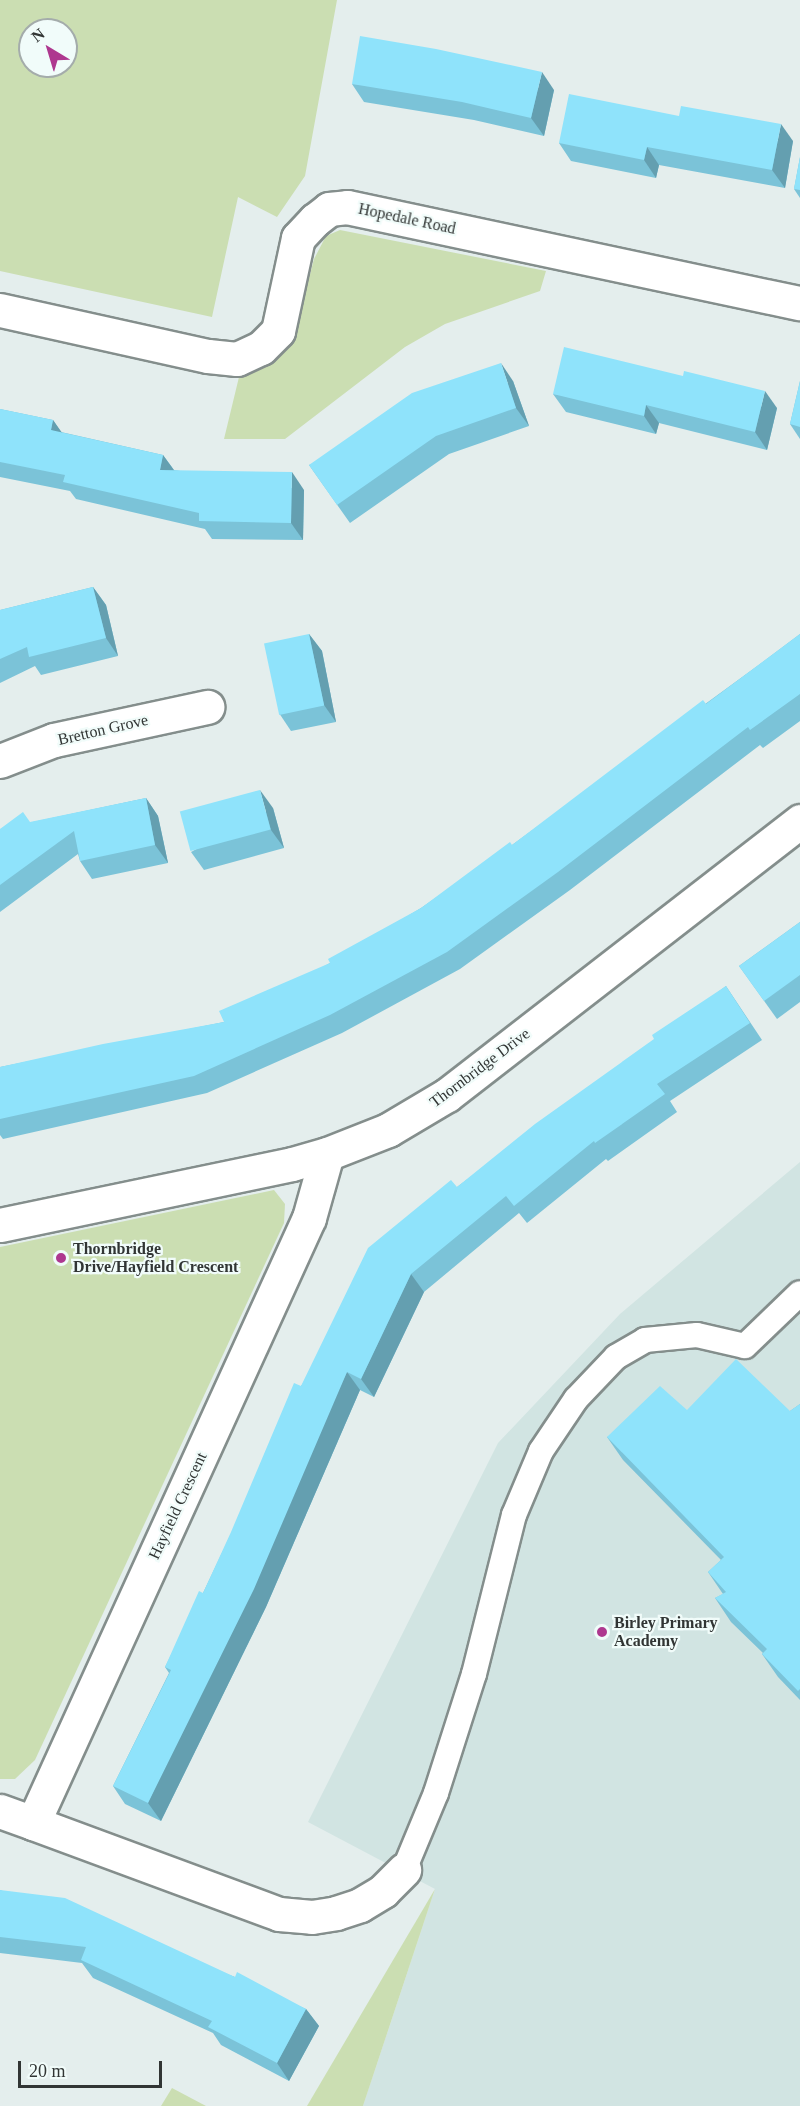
<!DOCTYPE html>
<html>
<head>
<meta charset="utf-8">
<style>
	body { margin:0 }
	#map { position:relative; width:800px; height:2106px; overflow:hidden; background:#e4eeed; font-family:"Times New Roman",serif }
	div>[style] { position:absolute }
	.built>* { inset:0; background:#d1e4e2 }
	.green>* { inset:0; background:#cbdeb2 }
	.roads { filter:drop-shadow(2px 0 #848e8c) drop-shadow(-2px 0 #848e8c) drop-shadow(0 2px #848e8c) drop-shadow(0 -2px #848e8c) }
	.service>* { height:24px; margin:-12px; padding:0 12px; transform-origin:12px; border-radius:12px; background:#fff }
	.minor>* { height:33px; margin:-16.5px; padding:0 16.5px; transform-origin:16.5px; border-radius:16.5px; background:#fff }
	.wall>* { inset:0; background:#7bc3d8 }
	.shaded-wall>* { inset:0; background:#649fb0 }
	.building>* { inset:0; background:#8fe3fb; transform-origin:0 0 }
	.dots>* { width:16px; height:16px; translate:-50% -50%; box-sizing:border-box; border:3px solid #f1fcfa; border-radius:50% }
	span { translate:-50% -50%; white-space:nowrap; text-align:center; line-height:1.15; -webkit-text-stroke:4.5px #f1fcfa; paint-order:stroke }
	.street-label { font-size:16px; color:#313534 }
	.poi-label { font-size:16px; color:#313534; font-weight:700 }
	.left { translate:0 -50%; text-align:left }
	.north { position:absolute; left:18px; top:18px; width:60px; height:60px; box-sizing:border-box; background:#f1fcfa; border:2px solid #a4acab; border-radius:50%; rotate:322deg; font-size:16px; font-weight:700; line-height:24px; text-align:center; color:#313534 }
	.north::after { content:''; display:block; margin:auto; width:21px; height:27px; background:#ae388f; clip-path:polygon(50% 0,100% 100%,50% 72%,0 100%) }
	.scale { position:absolute; left:18px; top:2061px; width:144px; height:27px; box-sizing:border-box; border:3px solid #313534; border-top:0; padding-left:8px; font-size:18px; line-height:21px; white-space:nowrap; color:#313534; -webkit-text-stroke:4px #f1fcfa; paint-order:stroke }
</style>
</head>
<body>
<div id="map">
	<div class="built">
		<i style="clip-path:polygon(800px 1162px,800px 2106px,363px 2106px,435px 1889px,308px 1822px,498px 1443px,620px 1314px)"></i>
	</div>
	<div class="green">
		<i style="clip-path:polygon(evenodd,0 0,337px 0,305px 176px,277px 217px,238px 197px,212px 317px,0 271px,0 0,30px 30px,66px 30px,66px 66px,30px 66px,30px 30px)"></i>
		<i style="clip-path:polygon(340px 230px,546px 271px,540px 291px,445px 324px,405px 347px,285px 439px,224px 439px,239px 377px,268px 361px,294px 335px,314px 259px,326px 236px)"></i>
		<i style="clip-path:polygon(274px 1190px,285px 1204px,284px 1223px,35px 1760px,15px 1779px,0 1779px,0 1247px)"></i>
		<i style="clip-path:polygon(435px 1889px,363px 2106px,307px 2106px)"></i>
		<i style="clip-path:polygon(172px 2088px,206px 2106px,161px 2106px)"></i>
	</div>
	<div class="roads">
		<div class="service">
			<i style="left:404px;top:1870px;width:83px;rotate:-67.4deg"></i>
			<i style="left:436px;top:1793px;width:125px;rotate:-72.3deg"></i>
			<i style="left:474px;top:1674px;width:164px;rotate:-75.9deg"></i>
			<i style="left:514px;top:1515px;width:69px;rotate:-67.1deg"></i>
			<i style="left:541px;top:1451px;width:63px;rotate:-56.1deg"></i>
			<i style="left:576px;top:1399px;width:58px;rotate:-46.4deg"></i>
			<i style="left:616px;top:1357px;width:34px;rotate:-30deg"></i>
			<i style="left:645px;top:1340px;width:52px;rotate:-5.5deg"></i>
			<i style="left:697px;top:1335px;width:49px;rotate:12.9deg"></i>
			<i style="left:745px;top:1346px;width:76px;rotate:-43.9deg"></i>
		</div>
		<div class="minor">
			<i style="left:0;top:310px;width:213px;rotate:12.5deg"></i>
			<i style="left:208px;top:356px;width:29px;rotate:6deg"></i>
			<i style="left:237px;top:359px;width:26px;rotate:-25deg"></i>
			<i style="left:261px;top:348px;width:24px;rotate:-45deg"></i>
			<i style="left:278px;top:331px;width:95px;rotate:-77.9deg"></i>
			<i style="left:298px;top:238px;width:25px;rotate:-47deg"></i>
			<i style="left:315px;top:220px;width:18px;rotate:-38deg"></i>
			<i style="left:329px;top:209px;width:18px;rotate:-6deg"></i>
			<i style="left:347px;top:207px;width:463px;rotate:12deg"></i>
			<i style="left:0;top:761px;width:58px;rotate:-21.3deg"></i>
			<i style="left:54px;top:740px;width:157px;rotate:-12.2deg"></i>
			<i style="left:0;top:1225px;width:298px;rotate:-11.8deg"></i>
			<i style="left:292px;top:1164px;width:36px;rotate:-16deg"></i>
			<i style="left:327px;top:1154px;width:66px;rotate:-21.5deg"></i>
			<i style="left:388px;top:1130px;width:69px;rotate:-30.7deg"></i>
			<i style="left:447px;top:1095px;width:447px;rotate:-37.8deg"></i>
			<i style="left:0;top:1811px;width:35px;rotate:20deg"></i>
			<i style="left:33px;top:1823px;width:665px;rotate:-65.48deg"></i>
			<i style="left:309px;top:1218px;width:66px;rotate:-74.3deg"></i>
			<i style="left:33px;top:1823px;width:262px;rotate:20.3deg"></i>
			<i style="left:279px;top:1914px;width:33px;rotate:5deg"></i>
			<i style="left:312px;top:1917px;width:24px;rotate:-9deg"></i>
			<i style="left:336px;top:1913px;width:25px;rotate:-18deg"></i>
			<i style="left:360px;top:1905px;width:27px;rotate:-31deg"></i>
			<i style="left:383px;top:1891px;width:30px;rotate:-45deg"></i>
		</div>
	</div>
	<div class="wall">
		<i style="clip-path:polygon(352px 84px,554px 90px,544px 136px,474px 120px,364px 102px)"></i>
		<i style="clip-path:polygon(793px 141px,785px 188px,659px 165px,656px 178px,571px 161px,559px 143px)"></i>
		<i style="clip-path:polygon(800px 157px,800px 198px,794px 189px)"></i>
		<i style="clip-path:polygon(513px 381px,529px 426px,449px 454px,350px 523px,309px 465px)"></i>
		<i style="clip-path:polygon(800px 381px,800px 439px,790px 424px)"></i>
		<i style="clip-path:polygon(553px 394px,777px 408px,767px 450px,659px 423px,656px 434px,566px 412px)"></i>
		<i style="clip-path:polygon(0 409px,53px 420px,61px 432px,163px 455px,174px 470px,304px 490px,303px 540px,212px 539px,205px 529px,76px 499px,70px 491px,0 477px)"></i>
		<i style="clip-path:polygon(93px 587px,106px 605px,118px 656px,41px 675px,35px 666px,0 683px,0 610px)"></i>
		<i style="clip-path:polygon(309px 634px,322px 651px,336px 722px,291px 731px,279px 713px)"></i>
		<i style="clip-path:polygon(800px 634px,800px 721px,763px 748px,760px 745px,570px 890px,460px 969px,342px 1033px,207px 1093px,3px 1139px,0 1135px,0 1067px,224px 1022px,330px 963px,421px 908px,512px 845px,760px 664px)"></i>
		<i style="clip-path:polygon(146px 798px,158px 816px,168px 863px,92px 879px,80px 861px,78px 854px,0 912px,0 829px)"></i>
		<i style="clip-path:polygon(273px 808px,284px 848px,204px 870px,191px 852px)"></i>
		<i style="clip-path:polygon(800px 922px,800px 1002px,777px 1019px,739px 966px)"></i>
		<i style="clip-path:polygon(726px 986px,762px 1040px,670px 1101px,677px 1112px,608px 1161px,606px 1159px,527px 1223px,519px 1213px,424px 1292px,374px 1397px,360px 1390px,266px 1607px,161px 1821px,125px 1804px,113px 1786px,169px 1673px,165px 1667px,203px 1593px,301px 1386px,457px 1187px)"></i>
		<i style="clip-path:polygon(800px 1404px,800px 1700px,778px 1677px,762px 1654px,763px 1653px,731px 1622px,715px 1598px,723px 1594px,708px 1572px,721px 1560px,623px 1460px,607px 1437px,687px 1410px,790px 1411px)"></i>
		<i style="clip-path:polygon(0 1890px,235px 1977px,306px 2009px,319px 2026px,289px 2081px,221px 2045px,213px 2033px,93px 1978px,82px 1963px,0 1953px)"></i>
	</div>
	<div class="shaded-wall">
		<i style="clip-path:polygon(542px 72px,554px 90px,544px 136px,531px 118px)"></i>
		<i style="clip-path:polygon(781px 124px,793px 141px,785px 188px,772px 170px)"></i>
		<i style="clip-path:polygon(647px 147px,659px 165px,656px 178px,644px 160px)"></i>
		<i style="clip-path:polygon(501px 363px,513px 381px,529px 426px,516px 408px)"></i>
		<i style="clip-path:polygon(765px 391px,777px 408px,767px 450px,755px 432px)"></i>
		<i style="clip-path:polygon(646px 405px,659px 423px,656px 434px,644px 416px)"></i>
		<i style="clip-path:polygon(53px 420px,65px 437px,51px 430px)"></i>
		<i style="clip-path:polygon(163px 455px,176px 473px,160px 470px)"></i>
		<i style="clip-path:polygon(292px 472px,304px 490px,303px 540px,291px 523px)"></i>
		<i style="clip-path:polygon(93px 587px,106px 605px,118px 656px,106px 638px)"></i>
		<i style="clip-path:polygon(309px 634px,322px 651px,336px 722px,324px 705px)"></i>
		<i style="clip-path:polygon(260px 790px,273px 808px,284px 848px,271px 830px)"></i>
		<i style="clip-path:polygon(146px 798px,158px 816px,168px 863px,155px 845px)"></i>
		<i style="clip-path:polygon(411px 1274px,424px 1292px,374px 1397px,361px 1379px)"></i>
		<i style="clip-path:polygon(347px 1372px,360px 1390px,266px 1607px,161px 1821px,148px 1803px)"></i>
		<i style="clip-path:polygon(306px 2009px,319px 2026px,289px 2081px,277px 2063px)"></i>
	</div>
	<div class="building">
		<i style="clip-path:polygon(360px 36px,436px 49px,542px 72px,531px 118px,462px 102px,352px 84px)"></i>
		<i style="clip-path:polygon(569px 94px,679px 116px,681px 106px,781px 124px,772px 170px,647px 147px,644px 160px,559px 143px)"></i>
		<i style="clip-path:polygon(800px 157px,800px 190px,794px 189px)"></i>
		<i style="clip-path:polygon(564px 347px,683px 376px,684px 371px,765px 391px,755px 432px,646px 405px,644px 416px,553px 394px)"></i>
		<i style="clip-path:polygon(501px 363px,516px 408px,436px 436px,337px 505px,309px 465px,412px 393px)"></i>
		<i style="clip-path:polygon(800px 381px,800px 427px,790px 424px)"></i>
		<i style="clip-path:polygon(0 409px,53px 420px,51px 430px,163px 455px,160px 470px,292px 472px,291px 523px,199px 521px,199px 513px,63px 482px,65px 475px,0 462px)"></i>
		<i style="clip-path:polygon(93px 587px,106px 638px,29px 657px,27px 647px,0 659px,0 610px)"></i>
		<i style="left:309px;top:634px;width:73px;height:46px;rotate:78deg"></i>
		<i style="clip-path:polygon(800px 634px,800px 694px,750px 730px,748px 727px,558px 872px,447px 952px,330px 1015px,194px 1076px,0 1119px,0 1067px,103px 1044px,224px 1022px,219px 1011px,330px 963px,328px 959px,421px 908px,510px 842px,512px 845px,703px 700px,706px 704px)"></i>
		<i style="left:260px;top:790px;width:41px;height:83px;rotate:75deg"></i>
		<i style="clip-path:polygon(146px 798px,155px 845px,80px 861px,74px 831px,0 885px,0 829px,23px 812px,30px 822px)"></i>
		<i style="clip-path:polygon(800px 922px,800px 975px,764px 1001px,739px 966px)"></i>
		<i style="clip-path:polygon(726px 986px,750px 1023px,657px 1084px,665px 1094px,595px 1143px,594px 1141px,514px 1206px,506px 1196px,411px 1274px,361px 1379px,347px 1372px,254px 1589px,148px 1803px,113px 1786px,171px 1670px,165px 1667px,199px 1591px,203px 1593px,231px 1532px,294px 1383px,301px 1386px,368px 1248px,451px 1180px,457px 1187px,535px 1124px,654px 1039px,652px 1035px)"></i>
		<i style="clip-path:polygon(736px 1359px,790px 1411px,800px 1404px,800px 1689px,798px 1691px,762px 1654px,767px 1649px,715px 1598px,726px 1592px,708px 1572px,724px 1557px,607px 1437px,660px 1386px,687px 1410px)"></i>
		<i style="clip-path:polygon(0 1890px,65px 1898px,235px 1977px,237px 1972px,306px 2009px,277px 2063px,208px 2027px,212px 2021px,81px 1960px,86px 1947px,0 1937px)"></i>
	</div>
	<div class="dots">
		<i style="left:61px;top:1258px;background:#ae388f"></i>
		<i style="left:602px;top:1632px;background:#ae388f"></i>
	</div>
	<div class="street-label">
		<span style="left:407px;top:219px;rotate:12deg">Hopedale Road</span>
		<span style="left:103px;top:730px;rotate:-13deg">Bretton Grove</span>
		<span style="left:480px;top:1068px;rotate:-37deg">Thornbridge Drive</span>
		<span style="left:178px;top:1506px;rotate:-65deg">Hayfield Crescent</span>
	</div>
	<div class="poi-label">
		<span class="left" style="left:73px;top:1258px">Thornbridge<br>Drive/Hayfield Crescent</span>
		<span class="left" style="left:614px;top:1632px">Birley Primary<br>Academy</span>
	</div>
	<div class="north">N</div>
	<div class="scale">20 m</div>
</div>
</body>
</html>
